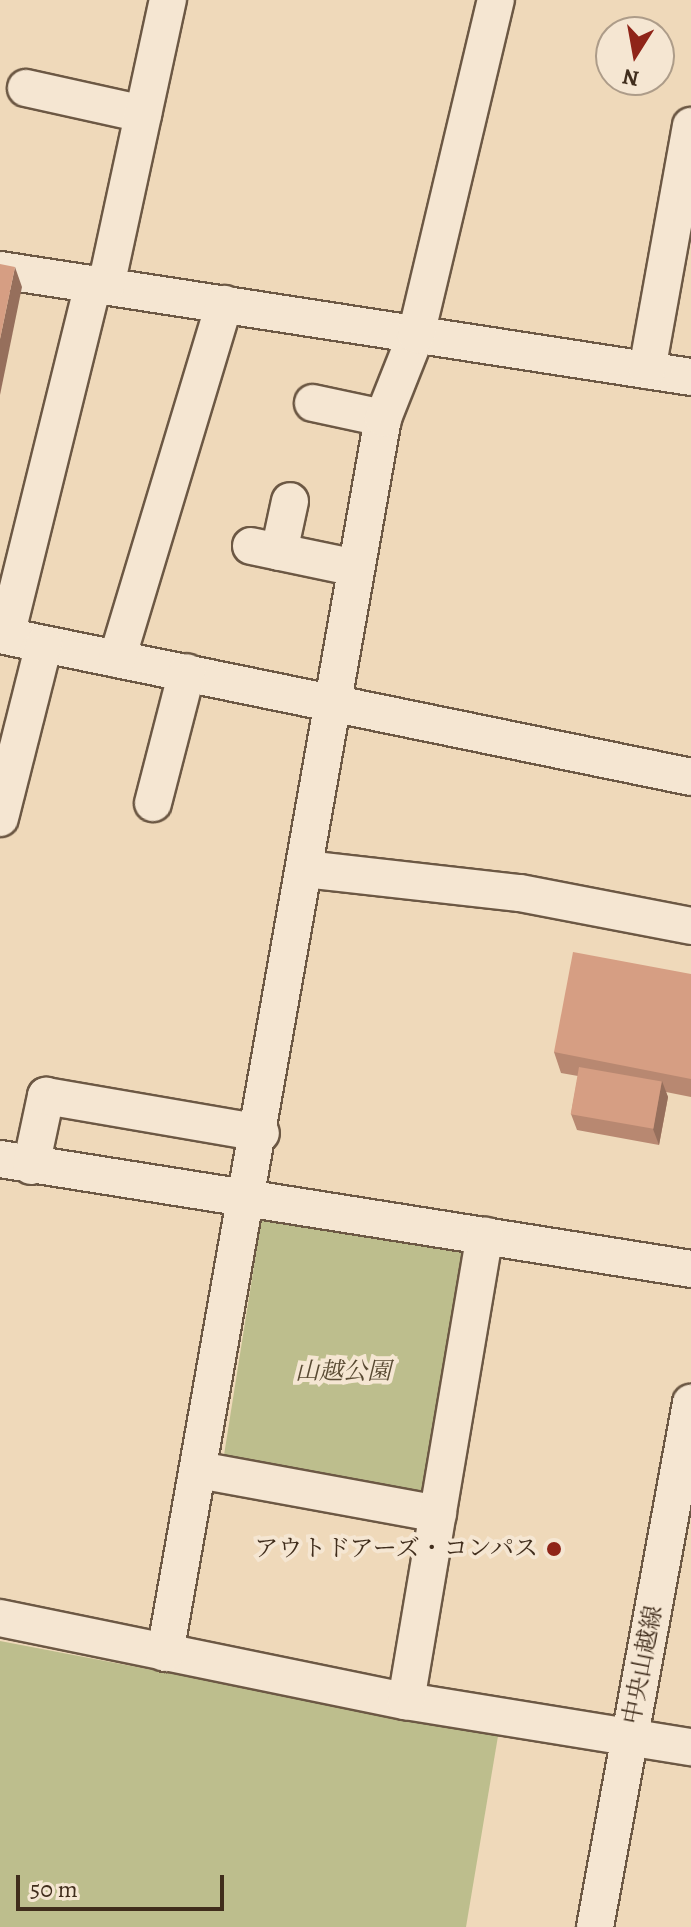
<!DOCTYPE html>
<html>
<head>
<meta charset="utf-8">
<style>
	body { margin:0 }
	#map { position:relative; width:691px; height:1927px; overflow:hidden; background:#efd9ba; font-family:Alegreya,"Noto Serif JP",serif }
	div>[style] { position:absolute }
	.green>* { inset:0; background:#bdbe8d; transform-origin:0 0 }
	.roads { filter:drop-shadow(2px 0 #6c5844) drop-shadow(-2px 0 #6c5844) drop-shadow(0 2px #6c5844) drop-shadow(0 -2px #6c5844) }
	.minor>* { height:36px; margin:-18px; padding:0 18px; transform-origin:18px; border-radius:18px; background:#f5e6d2 }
	.wall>* { inset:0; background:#b88871 }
	.shaded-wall>* { inset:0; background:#966f5c }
	.building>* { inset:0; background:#d69e83; transform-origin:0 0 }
	.dots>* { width:22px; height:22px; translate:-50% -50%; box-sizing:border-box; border:4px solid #f5e6d2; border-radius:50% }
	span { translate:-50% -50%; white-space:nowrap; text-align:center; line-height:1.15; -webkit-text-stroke:8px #f5e6d2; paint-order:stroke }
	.park-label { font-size:24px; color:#594a33; font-style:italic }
	.poi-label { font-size:24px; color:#402d1c }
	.right { translate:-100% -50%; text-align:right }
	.street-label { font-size:24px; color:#402d1c }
	.north { position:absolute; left:595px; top:16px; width:80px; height:80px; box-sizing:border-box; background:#f5e6d2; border:2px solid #ad9c89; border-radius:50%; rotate:191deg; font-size:22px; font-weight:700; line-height:32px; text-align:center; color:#402d1c }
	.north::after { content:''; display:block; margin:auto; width:28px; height:36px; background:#8f2418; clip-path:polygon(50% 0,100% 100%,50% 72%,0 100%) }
	.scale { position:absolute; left:16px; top:1875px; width:208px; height:36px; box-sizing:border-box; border:4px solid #402d1c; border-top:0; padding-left:10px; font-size:24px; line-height:28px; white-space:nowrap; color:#402d1c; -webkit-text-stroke:6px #f5e6d2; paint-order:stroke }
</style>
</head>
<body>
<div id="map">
	<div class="green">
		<i style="left:263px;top:1209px;width:213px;height:260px;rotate:9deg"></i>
		<i style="clip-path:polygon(0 1641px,498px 1736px,466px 1927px,0 1927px)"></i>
	</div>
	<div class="roads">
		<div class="minor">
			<i style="left:26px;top:88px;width:120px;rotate:12.5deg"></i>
			<i style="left:0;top:270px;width:699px;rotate:8.8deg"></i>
			<i style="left:106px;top:286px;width:293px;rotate:-77.8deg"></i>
			<i style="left:647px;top:370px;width:248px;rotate:-79.8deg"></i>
			<i style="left:313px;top:403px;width:72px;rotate:12.1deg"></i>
			<i style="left:251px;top:546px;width:107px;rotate:11.8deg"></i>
			<i style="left:279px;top:552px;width:52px;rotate:-77.8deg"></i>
			<i style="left:0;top:635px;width:705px;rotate:11.61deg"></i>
			<i style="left:6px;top:636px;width:363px;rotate:-76.1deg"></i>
			<i style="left:117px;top:659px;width:371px;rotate:-73.2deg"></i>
			<i style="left:153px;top:803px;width:135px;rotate:-75.5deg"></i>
			<i style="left:0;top:818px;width:179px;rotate:-75.8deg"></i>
			<i style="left:305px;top:869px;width:216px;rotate:6.4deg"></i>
			<i style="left:520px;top:893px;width:174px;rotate:10.9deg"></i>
			<i style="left:0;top:1159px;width:700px;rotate:9.04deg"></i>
			<i style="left:31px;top:1166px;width:72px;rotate:-77.9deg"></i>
			<i style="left:46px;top:1096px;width:218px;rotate:9.8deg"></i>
			<i style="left:199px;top:1470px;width:243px;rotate:10.4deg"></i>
			<i style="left:0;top:1618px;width:414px;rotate:11.6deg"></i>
			<i style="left:406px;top:1701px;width:289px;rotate:9.2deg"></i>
			<i style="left:165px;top:1653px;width:1254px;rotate:-79.99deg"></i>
			<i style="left:383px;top:418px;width:89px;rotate:-68.3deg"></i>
			<i style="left:416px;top:335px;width:344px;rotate:-76.6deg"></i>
			<i style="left:406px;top:1701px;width:472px;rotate:-80.4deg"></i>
			<i style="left:595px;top:1927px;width:533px;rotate:-79.62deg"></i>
		</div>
	</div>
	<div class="wall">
		<i style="clip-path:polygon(691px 974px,691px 1097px,666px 1092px,668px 1097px,659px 1145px,577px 1130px,571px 1114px,578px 1076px,561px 1073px,554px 1052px)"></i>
	</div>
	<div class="shaded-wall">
		<i style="clip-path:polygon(15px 267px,22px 287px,0 395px,0 339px)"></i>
		<i style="clip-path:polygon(662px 1081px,668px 1097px,659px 1145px,653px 1129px)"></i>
	</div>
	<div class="building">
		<i style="clip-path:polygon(0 264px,15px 267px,0 339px)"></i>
		<i style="clip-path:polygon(573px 952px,691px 974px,691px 1079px,554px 1052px)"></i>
		<i style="left:579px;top:1067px;width:84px;height:48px;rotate:10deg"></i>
	</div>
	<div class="dots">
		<i style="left:554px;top:1549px;background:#8f2418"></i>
	</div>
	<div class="park-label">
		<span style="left:343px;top:1372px">山越公園</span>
	</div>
	<div class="poi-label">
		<span class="right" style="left:538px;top:1549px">アウトドアーズ・コンパス</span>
	</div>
	<div class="street-label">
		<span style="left:643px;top:1665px;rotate:-79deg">中央山越線</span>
	</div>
	<div class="north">N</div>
	<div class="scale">50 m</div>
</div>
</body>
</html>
